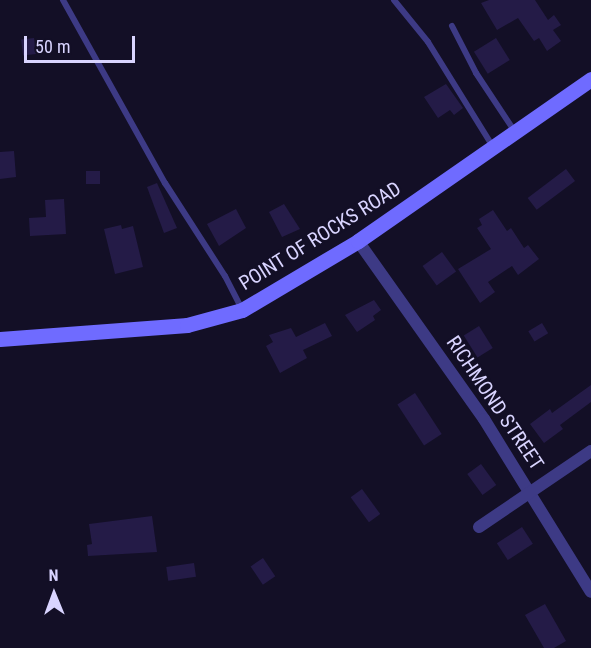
<!DOCTYPE html>
<html>
<head>
<meta charset="utf-8">
<style>
	body { margin:0 }
	#map { position:relative; width:591px; height:648px; overflow:hidden; background:#130f26; font-family:"Roboto Condensed",sans-serif }
	div>[style] { position:absolute }
	.building>* { inset:0; background:#241b47; transform-origin:0 0 }
	.lane>* { height:6px; margin:-3px; padding:0 3px; transform-origin:3px; border-radius:3px; background:#3d3a85 }
	.street>* { height:12px; margin:-6px; padding:0 6px; transform-origin:6px; border-radius:6px; background:#3d3a85 }
	.secondary>* { height:15px; margin:-7.5px; padding:0 7.5px; transform-origin:7.5px; border-radius:7.5px; background:#6f6bff }
	span { translate:-50% -50%; white-space:nowrap; text-align:center; line-height:1.15; -webkit-text-stroke:4.5px #130f26; paint-order:stroke }
	.street-label { font-size:20px; color:#d9d4ff }
	.north { position:absolute; left:24px; top:564px; width:60px; height:60px; -webkit-text-stroke:4px #130f26; paint-order:stroke; rotate:359deg; font-size:16px; font-weight:700; line-height:24px; text-align:center; color:#d9d4ff }
	.north::after { content:''; display:block; margin:auto; width:21px; height:27px; background:#d9d4ff; clip-path:polygon(50% 0,100% 100%,50% 72%,0 100%) }
	.scale { position:absolute; left:24px; top:36px; width:111px; height:27px; box-sizing:border-box; border:3px solid #d9d4ff; border-top:0; padding-left:8px; font-size:18px; line-height:21px; white-space:nowrap; color:#d9d4ff; -webkit-text-stroke:4px #130f26; paint-order:stroke }
</style>
</head>
<body>
<div id="map">
	<div class="building">
		<i style="clip-path:polygon(489px 0,535px 0,548px 20px,554px 15px,561px 25px,553px 30px,561px 41px,547px 51px,539px 38px,534px 41px,518px 18px,497px 30px,481px 3px)"></i>
		<i style="left:34px;top:38px;width:16px;height:13px;rotate:83deg"></i>
		<i style="left:496px;top:38px;width:26px;height:26px;rotate:58deg"></i>
		<i style="clip-path:polygon(446px 84px,463px 108px,454px 115px,450px 110px,438px 118px,424px 97px)"></i>
		<i style="clip-path:polygon(14px 151px,16px 177px,0 179px,0 152px)"></i>
		<i style="left:566px;top:169px;width:15px;height:48px;rotate:53deg"></i>
		<i style="left:100px;top:171px;width:13px;height:14px;rotate:90deg"></i>
		<i style="clip-path:polygon(157px 183px,177px 228px,164px 233px,147px 187px)"></i>
		<i style="clip-path:polygon(64px 199px,66px 234px,30px 236px,29px 218px,46px 217px,45px 200px)"></i>
		<i style="clip-path:polygon(284px 204px,300px 229px,282px 237px,269px 212px)"></i>
		<i style="clip-path:polygon(236px 209px,246px 228px,219px 246px,207px 224px)"></i>
		<i style="clip-path:polygon(493px 210px,507px 231px,511px 228px,524px 248px,528px 245px,539px 259px,518px 275px,512px 266px,488px 282px,495px 292px,480px 303px,458px 269px,491px 249px,477px 228px,482px 225px,479px 219px)"></i>
		<i style="clip-path:polygon(121px 225px,122px 229px,133px 226px,143px 267px,115px 274px,104px 229px)"></i>
		<i style="left:442px;top:252px;width:24px;height:24px;rotate:54deg"></i>
		<i style="clip-path:polygon(374px 300px,381px 310px,373px 316px,375px 320px,357px 332px,345px 315px)"></i>
		<i style="clip-path:polygon(325px 323px,332px 336px,303px 350px,307px 358px,280px 373px,266px 346px,273px 342px,269px 335px,291px 328px,296px 337px)"></i>
		<i style="left:542px;top:323px;width:12px;height:16px;rotate:59deg"></i>
		<i style="left:479px;top:326px;width:26px;height:18px;rotate:58deg"></i>
		<i style="clip-path:polygon(591px 385px,591px 402px,560px 425px,563px 429px,544px 443px,530px 424px,550px 409px,552px 413px)"></i>
		<i style="left:415px;top:393px;width:49px;height:21px;rotate:57deg"></i>
		<i style="left:481px;top:464px;width:26px;height:17px;rotate:54deg"></i>
		<i style="left:362px;top:489px;width:31px;height:14px;rotate:54deg"></i>
		<i style="clip-path:polygon(152px 516px,157px 552px,88px 556px,87px 545px,92px 544px,89px 524px)"></i>
		<i style="left:522px;top:527px;width:20px;height:30px;rotate:57deg"></i>
		<i style="left:263px;top:558px;width:22px;height:15px;rotate:56deg"></i>
		<i style="left:194px;top:563px;width:14px;height:28px;rotate:82deg"></i>
		<i style="clip-path:polygon(545px 604px,566px 641px,554px 648px,544px 648px,525px 615px)"></i>
	</div>
	<div class="lane">
		<i style="left:63px;top:0;width:210px;rotate:60.9deg"></i>
		<i style="left:165px;top:183px;width:111px;rotate:57.2deg"></i>
		<i style="left:225px;top:276px;width:37px;rotate:63deg"></i>
		<i style="left:394px;top:0;width:54px;rotate:51deg"></i>
		<i style="left:428px;top:42px;width:123px;rotate:58.2deg"></i>
		<i style="left:452px;top:26px;width:53px;rotate:62.9deg"></i>
		<i style="left:476px;top:73px;width:71px;rotate:56.5deg"></i>
	</div>
	<div class="street">
		<i style="left:358px;top:241px;width:218px;rotate:54.7deg"></i>
		<i style="left:484px;top:419px;width:203px;rotate:58.3deg"></i>
		<i style="left:479px;top:527px;width:135px;rotate:-34.2deg"></i>
	</div>
	<div class="secondary">
		<i style="left:0;top:339px;width:188px;rotate:-4.3deg"></i>
		<i style="left:187px;top:325px;width:57px;rotate:-15.3deg"></i>
		<i style="left:242px;top:310px;width:135px;rotate:-30.7deg"></i>
		<i style="left:358px;top:241px;width:284px;rotate:-34.8deg"></i>
	</div>
	<div class="street-label">
		<span style="left:320px;top:236px;rotate:-32deg">POINT OF ROCKS ROAD</span>
		<span style="left:495px;top:403px;rotate:56deg">RICHMOND STREET</span>
	</div>
	<div class="north">N</div>
	<div class="scale">50 m</div>
</div>
</body>
</html>
